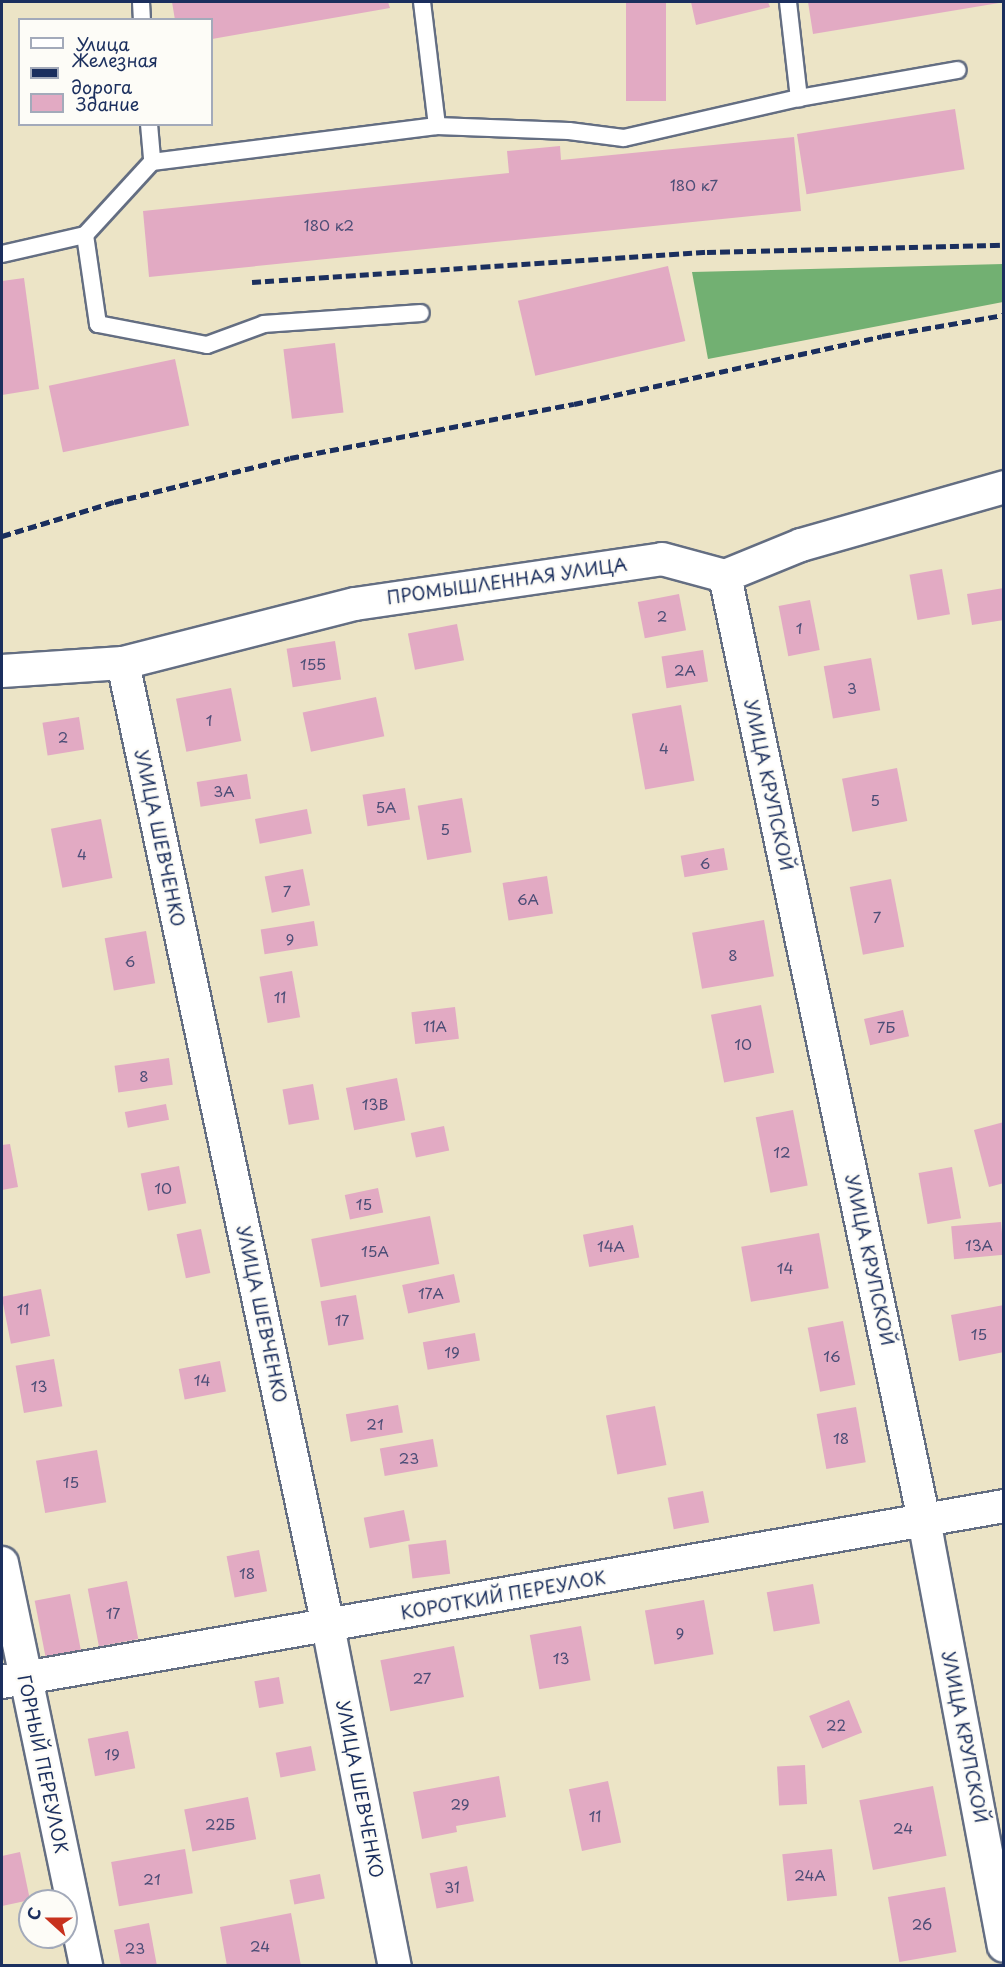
<!DOCTYPE html>
<html>
<head>
<meta charset="utf-8">
<style>
	body { margin:0 }
	#map { position:relative; width:1005px; height:1967px; overflow:hidden; background:#ece4c6; font-family:"Playpen Sans",sans-serif }
	div>[style] { position:absolute }
	.forest>* { inset:0; background:#72b072 }
	.building>* { inset:0; background:#e2aac3; transform-origin:0 0 }
	.roads { filter:drop-shadow(2px 0 #646e82) drop-shadow(-2px 0 #646e82) drop-shadow(0 2px #646e82) drop-shadow(0 -2px #646e82) }
	.service>* { height:16px; margin:-8px; padding:0 8px; transform-origin:8px; border-radius:8px; background:#fff }
	.minor>* { height:32px; margin:-16px; padding:0 16px; transform-origin:16px; border-radius:16px; background:#fff }
	.rail>* { height:4.5px; margin-top:-2.25px; transform-origin:0; background:repeating-linear-gradient(90deg,#1b2f5e 0 9px,transparent 0 13.5px) }
	span { translate:-50% -50%; white-space:nowrap; text-align:center; line-height:1.15; -webkit-text-stroke:5px #fdfcf7; paint-order:stroke }
	.number-label { font-size:15px; color:#4d4e77 }
	.number-label span { -webkit-text-stroke-width:0 }
	.street-label { font-size:18px; color:#1b2f5e }
	.frame { position:absolute; inset:0; border:3px solid #1b2f5e; pointer-events:none }
	.legend { position:absolute; left:18px; top:18px; width:195px; height:108px; box-sizing:border-box; background:#fdfcf7; border:2px solid #a3aaba; margin:0; padding:8px 10px; list-style:none; font-size:18px; color:#1b2f5e }
	.legend li { display:flex; align-items:center; gap:12px; height:30px }
	.legend b { width:30px; border:2px solid #a3aaba }
	.north { position:absolute; left:18px; top:1889px; width:60px; height:60px; box-sizing:border-box; background:#fdfcf7; border:2px solid #a3aaba; border-radius:50%; rotate:291deg; font-size:16px; font-weight:700; line-height:24px; text-align:center; color:#1b2f5e }
	.north::after { content:''; display:block; margin:auto; width:21px; height:27px; background:#c8321e; clip-path:polygon(50% 0,100% 100%,50% 72%,0 100%) }
</style>
</head>
<body>
<div id="map">
	<div class="forest">
		<i style="clip-path:polygon(1003px 264px,1003px 302px,708px 359px,692px 272px)"></i>
	</div>
	<div class="building">
		<i style="clip-path:polygon(172px 2px,388px 2px,390px 8px,212px 39px,212px 20px,175px 20px)"></i>
		<i style="left:626px;top:2px;width:40px;height:99px"></i>
		<i style="clip-path:polygon(691px 2px,768px 2px,770px 7px,696px 25px)"></i>
		<i style="clip-path:polygon(808px 2px,999px 2px,999px 3px,813px 34px)"></i>
		<i style="left:955px;top:109px;width:61px;height:160px;rotate:81deg"></i>
		<i style="clip-path:polygon(794px 137px,801px 211px,149px 277px,143px 211px,509px 173px,507px 151px,560px 146px,561px 160px)"></i>
		<i style="left:668px;top:266px;width:77px;height:154px;rotate:77deg"></i>
		<i style="clip-path:polygon(24px 278px,39px 389px,2px 395px,2px 281px)"></i>
		<i style="left:335px;top:343px;width:70px;height:52px;rotate:83deg"></i>
		<i style="left:175px;top:359px;width:68px;height:129px;rotate:78deg"></i>
		<i style="left:942px;top:569px;width:46px;height:33px;rotate:80deg"></i>
		<i style="clip-path:polygon(1004px 588px,1004px 620px,972px 625px,967px 594px)"></i>
		<i style="left:679px;top:594px;width:37px;height:42px;rotate:79deg"></i>
		<i style="left:810px;top:600px;width:51px;height:32px;rotate:79deg"></i>
		<i style="left:457px;top:624px;width:37px;height:50px;rotate:79deg"></i>
		<i style="left:335px;top:641px;width:39px;height:49px;rotate:81deg"></i>
		<i style="left:703px;top:650px;width:32px;height:42px;rotate:81deg"></i>
		<i style="left:871px;top:658px;width:53px;height:48px;rotate:80deg"></i>
		<i style="left:231px;top:688px;width:54px;height:56px;rotate:79deg"></i>
		<i style="left:376px;top:697px;width:40px;height:75px;rotate:78deg"></i>
		<i style="left:681px;top:705px;width:77px;height:50px;rotate:80deg"></i>
		<i style="left:79px;top:717px;width:33px;height:37px;rotate:81deg"></i>
		<i style="left:897px;top:768px;width:54px;height:56px;rotate:79deg"></i>
		<i style="left:247px;top:774px;width:25px;height:51px;rotate:81deg"></i>
		<i style="left:405px;top:788px;width:32px;height:43px;rotate:81deg"></i>
		<i style="left:462px;top:798px;width:55px;height:45px;rotate:80deg"></i>
		<i style="left:307px;top:809px;width:25px;height:53px;rotate:79deg"></i>
		<i style="left:101px;top:819px;width:60px;height:51px;rotate:79deg"></i>
		<i style="left:724px;top:848px;width:22px;height:44px;rotate:80deg"></i>
		<i style="left:303px;top:869px;width:37px;height:39px;rotate:79deg"></i>
		<i style="left:547px;top:876px;width:38px;height:45px;rotate:81deg"></i>
		<i style="left:891px;top:879px;width:69px;height:42px;rotate:79deg"></i>
		<i style="left:764px;top:920px;width:57px;height:73px;rotate:80deg"></i>
		<i style="left:314px;top:921px;width:25px;height:54px;rotate:81deg"></i>
		<i style="left:146px;top:931px;width:53px;height:42px;rotate:80deg"></i>
		<i style="left:292px;top:971px;width:47px;height:33px;rotate:80deg"></i>
		<i style="left:761px;top:1005px;width:69px;height:51px;rotate:79deg"></i>
		<i style="left:455px;top:1007px;width:32px;height:44px;rotate:83deg"></i>
		<i style="left:903px;top:1010px;width:27px;height:40px;rotate:77deg"></i>
		<i style="left:169px;top:1058px;width:27px;height:55px;rotate:82deg"></i>
		<i style="left:397px;top:1078px;width:43px;height:52px;rotate:79deg"></i>
		<i style="left:313px;top:1084px;width:36px;height:31px;rotate:80deg"></i>
		<i style="left:166px;top:1104px;width:16px;height:42px;rotate:79deg"></i>
		<i style="left:793px;top:1110px;width:77px;height:38px;rotate:79deg"></i>
		<i style="clip-path:polygon(1004px 1122px,1004px 1183px,989px 1187px,974px 1130px)"></i>
		<i style="left:444px;top:1126px;width:25px;height:34px;rotate:78deg"></i>
		<i style="clip-path:polygon(10px 1144px,18px 1187px,2px 1190px,2px 1145px)"></i>
		<i style="left:179px;top:1166px;width:38px;height:39px;rotate:79deg"></i>
		<i style="left:952px;top:1167px;width:52px;height:34px;rotate:80deg"></i>
		<i style="left:378px;top:1188px;width:25px;height:34px;rotate:78deg"></i>
		<i style="left:430px;top:1216px;width:49px;height:121px;rotate:79deg"></i>
		<i style="left:1001px;top:1222px;width:33px;height:50px;rotate:85deg"></i>
		<i style="left:633px;top:1225px;width:33px;height:51px;rotate:79deg"></i>
		<i style="left:201px;top:1229px;width:45px;height:25px;rotate:78deg"></i>
		<i style="left:819px;top:1233px;width:56px;height:79px;rotate:80deg"></i>
		<i style="left:454px;top:1274px;width:29px;height:53px;rotate:78deg"></i>
		<i style="left:41px;top:1289px;width:48px;height:40px;rotate:79deg"></i>
		<i style="left:356px;top:1295px;width:45px;height:36px;rotate:80deg"></i>
		<i style="clip-path:polygon(1004px 1305px,1004px 1352px,959px 1361px,951px 1315px)"></i>
		<i style="left:843px;top:1321px;width:65px;height:36px;rotate:79deg"></i>
		<i style="left:475px;top:1333px;width:28px;height:53px;rotate:80deg"></i>
		<i style="left:54px;top:1359px;width:48px;height:39px;rotate:80deg"></i>
		<i style="left:220px;top:1361px;width:31px;height:42px;rotate:79deg"></i>
		<i style="left:398px;top:1405px;width:28px;height:53px;rotate:80deg"></i>
		<i style="left:655px;top:1406px;width:60px;height:50px;rotate:79deg"></i>
		<i style="left:856px;top:1407px;width:56px;height:40px;rotate:80deg"></i>
		<i style="left:433px;top:1439px;width:28px;height:54px;rotate:80deg"></i>
		<i style="left:97px;top:1450px;width:53px;height:62px;rotate:80deg"></i>
		<i style="left:703px;top:1491px;width:32px;height:36px;rotate:79deg"></i>
		<i style="left:404px;top:1510px;width:31px;height:41px;rotate:79deg"></i>
		<i style="left:446px;top:1540px;width:34px;height:38px;rotate:83deg"></i>
		<i style="left:259px;top:1550px;width:42px;height:33px;rotate:79deg"></i>
		<i style="left:127px;top:1581px;width:59px;height:40px;rotate:79deg"></i>
		<i style="left:813px;top:1584px;width:40px;height:47px;rotate:80deg"></i>
		<i style="left:70px;top:1594px;width:60px;height:36px;rotate:79deg"></i>
		<i style="left:704px;top:1600px;width:55px;height:60px;rotate:80deg"></i>
		<i style="left:581px;top:1626px;width:55px;height:52px;rotate:80deg"></i>
		<i style="left:454px;top:1646px;width:52px;height:75px;rotate:79deg"></i>
		<i style="left:279px;top:1677px;width:27px;height:25px;rotate:80deg"></i>
		<i style="left:849px;top:1700px;width:35px;height:43px;rotate:68deg"></i>
		<i style="left:128px;top:1731px;width:38px;height:41px;rotate:79deg"></i>
		<i style="left:311px;top:1746px;width:25px;height:36px;rotate:79deg"></i>
		<i style="left:805px;top:1765px;width:39px;height:28px;rotate:87deg"></i>
		<i style="clip-path:polygon(499px 1776px,506px 1817px,456px 1826px,457px 1832px,422px 1839px,413px 1792px)"></i>
		<i style="left:608px;top:1781px;width:63px;height:40px;rotate:78deg"></i>
		<i style="left:933px;top:1786px;width:71px;height:75px;rotate:79deg"></i>
		<i style="left:248px;top:1797px;width:43px;height:65px;rotate:79deg"></i>
		<i style="left:185px;top:1849px;width:45px;height:75px;rotate:80deg"></i>
		<i style="left:832px;top:1849px;width:47px;height:50px;rotate:84deg"></i>
		<i style="clip-path:polygon(20px 1852px,30px 1900px,2px 1906px,2px 1856px)"></i>
		<i style="left:467px;top:1866px;width:36px;height:38px;rotate:79deg"></i>
		<i style="left:320px;top:1874px;width:25px;height:31px;rotate:79deg"></i>
		<i style="left:945px;top:1887px;width:66px;height:58px;rotate:80deg"></i>
		<i style="clip-path:polygon(291px 1913px,301px 1966px,227px 1966px,220px 1927px)"></i>
		<i style="clip-path:polygon(149px 1923px,157px 1966px,121px 1966px,114px 1930px)"></i>
	</div>
	<div class="roads">
		<div class="service">
			<i style="left:141px;top:2px;width:18px;rotate:87deg"></i>
			<i style="left:422px;top:2px;width:125px;rotate:83.1deg"></i>
			<i style="left:788px;top:2px;width:97px;rotate:83.5deg"></i>
			<i style="left:149px;top:124px;width:38px;rotate:85deg"></i>
			<i style="left:85px;top:235px;width:90px;rotate:81.7deg"></i>
			<i style="left:98px;top:324px;width:111px;rotate:10.9deg"></i>
			<i style="left:207px;top:345px;width:61px;rotate:-20.2deg"></i>
			<i style="left:264px;top:324px;width:157px;rotate:-4deg"></i>
			<i style="left:2px;top:254px;width:85px;rotate:-12.9deg"></i>
			<i style="left:85px;top:235px;width:99px;rotate:-47.5deg"></i>
			<i style="left:152px;top:162px;width:287px;rotate:-7.2deg"></i>
			<i style="left:437px;top:126px;width:132px;rotate:2.2deg"></i>
			<i style="left:569px;top:131px;width:55px;rotate:7.3deg"></i>
			<i style="left:624px;top:138px;width:180px;rotate:-12.9deg"></i>
			<i style="left:799px;top:98px;width:161px;rotate:-10deg"></i>
		</div>
		<div class="minor">
			<i style="left:725px;top:576px;width:965px;rotate:78.1deg"></i>
			<i style="left:924px;top:1520px;width:433px;rotate:79.4deg"></i>
			<i style="left:123px;top:663px;width:985px;rotate:77.98deg"></i>
			<i style="left:328px;top:1626px;width:347px;rotate:78.9deg"></i>
			<i style="left:2px;top:671px;width:121px;rotate:-3.8deg"></i>
			<i style="left:123px;top:663px;width:239px;rotate:-14.3deg"></i>
			<i style="left:355px;top:604px;width:310px;rotate:-8.3deg"></i>
			<i style="left:662px;top:559px;width:65px;rotate:15.1deg"></i>
			<i style="left:725px;top:576px;width:82px;rotate:-22.2deg"></i>
			<i style="left:801px;top:545px;width:211px;rotate:-15.9deg"></i>
			<i style="left:2px;top:1563px;width:412px;rotate:78.2deg"></i>
			<i style="left:2px;top:1682px;width:1017px;rotate:-9.96deg"></i>
		</div>
	</div>
	<div class="rail">
		<i style="left:252px;top:282px;width:456px;rotate:-3.8deg"></i>
		<i style="left:707px;top:252px;width:297px;rotate:-1.4deg"></i>
		<i style="left:2px;top:536px;width:117px;rotate:-16.9deg"></i>
		<i style="left:114px;top:502px;width:181px;rotate:-14deg"></i>
		<i style="left:290px;top:458px;width:289px;rotate:-10.8deg"></i>
		<i style="left:574px;top:404px;width:315px;rotate:-12.4deg"></i>
		<i style="left:882px;top:336px;width:124px;rotate:-9.8deg"></i>
	</div>
	<div class="number-label">
		<span style="left:694px;top:185px">180 к7</span>
		<span style="left:329px;top:225px">180 к2</span>
		<span style="left:662px;top:616px">2</span>
		<span style="left:799px;top:628px">1</span>
		<span style="left:313px;top:664px">155</span>
		<span style="left:685px;top:670px">2А</span>
		<span style="left:852px;top:688px">3</span>
		<span style="left:209px;top:720px">1</span>
		<span style="left:63px;top:737px">2</span>
		<span style="left:664px;top:748px">4</span>
		<span style="left:224px;top:791px">3А</span>
		<span style="left:875px;top:800px">5</span>
		<span style="left:386px;top:807px">5А</span>
		<span style="left:445px;top:829px">5</span>
		<span style="left:82px;top:854px">4</span>
		<span style="left:705px;top:863px">6</span>
		<span style="left:287px;top:891px">7</span>
		<span style="left:528px;top:899px">6А</span>
		<span style="left:877px;top:917px">7</span>
		<span style="left:290px;top:939px">9</span>
		<span style="left:733px;top:955px">8</span>
		<span style="left:130px;top:961px">6</span>
		<span style="left:280px;top:997px">11</span>
		<span style="left:435px;top:1026px">11А</span>
		<span style="left:886px;top:1027px">7Б</span>
		<span style="left:743px;top:1044px">10</span>
		<span style="left:144px;top:1076px">8</span>
		<span style="left:375px;top:1104px">13В</span>
		<span style="left:782px;top:1152px">12</span>
		<span style="left:163px;top:1188px">10</span>
		<span style="left:364px;top:1204px">15</span>
		<span style="left:979px;top:1245px">13А</span>
		<span style="left:611px;top:1246px">14А</span>
		<span style="left:375px;top:1251px">15А</span>
		<span style="left:785px;top:1268px">14</span>
		<span style="left:431px;top:1293px">17А</span>
		<span style="left:23px;top:1309px">11</span>
		<span style="left:342px;top:1320px">17</span>
		<span style="left:979px;top:1334px">15</span>
		<span style="left:452px;top:1352px">19</span>
		<span style="left:832px;top:1356px">16</span>
		<span style="left:202px;top:1380px">14</span>
		<span style="left:39px;top:1386px">13</span>
		<span style="left:375px;top:1424px">21</span>
		<span style="left:841px;top:1438px">18</span>
		<span style="left:409px;top:1458px">23</span>
		<span style="left:71px;top:1482px">15</span>
		<span style="left:247px;top:1573px">18</span>
		<span style="left:113px;top:1613px">17</span>
		<span style="left:680px;top:1633px">9</span>
		<span style="left:561px;top:1658px">13</span>
		<span style="left:422px;top:1678px">27</span>
		<span style="left:836px;top:1725px">22</span>
		<span style="left:112px;top:1754px">19</span>
		<span style="left:460px;top:1804px">29</span>
		<span style="left:595px;top:1816px">11</span>
		<span style="left:220px;top:1824px">22Б</span>
		<span style="left:903px;top:1828px">24</span>
		<span style="left:810px;top:1875px">24А</span>
		<span style="left:152px;top:1879px">21</span>
		<span style="left:452px;top:1887px">31</span>
		<span style="left:922px;top:1924px">26</span>
		<span style="left:260px;top:1946px">24</span>
		<span style="left:135px;top:1948px">23</span>
	</div>
	<div class="street-label">
		<span style="left:507px;top:581px;rotate:-8deg">ПРОМЫШЛЕННАЯ УЛИЦА</span>
		<span style="left:769px;top:785px;rotate:78deg">УЛИЦА КРУПСКОЙ</span>
		<span style="left:160px;top:838px;rotate:78deg">УЛИЦА ШЕВЧЕНКО</span>
		<span style="left:870px;top:1260px;rotate:78deg">УЛИЦА КРУПСКОЙ</span>
		<span style="left:262px;top:1314px;rotate:78deg">УЛИЦА ШЕВЧЕНКО</span>
		<span style="left:503px;top:1595px;rotate:-10deg">КОРОТКИЙ ПЕРЕУЛОК</span>
		<span style="left:965px;top:1737px;rotate:79deg">УЛИЦА КРУПСКОЙ</span>
		<span style="left:43px;top:1764px;rotate:78deg">ГОРНЫЙ ПЕРЕУЛОК</span>
		<span style="left:360px;top:1789px;rotate:79deg">УЛИЦА ШЕВЧЕНКО</span>
	</div>
	<div class="frame"></div>
	<ul class="legend">
	<li><b style="height:8px;background:#fff"></b>Улица</li>
	<li><b style="height:8px;background:#1b2f5e"></b>Железная дорога</li>
	<li><b style="height:16px;background:#e2aac3"></b>Здание</li>
	</ul>
	<div class="north">С</div>
</div>
</body>
</html>
